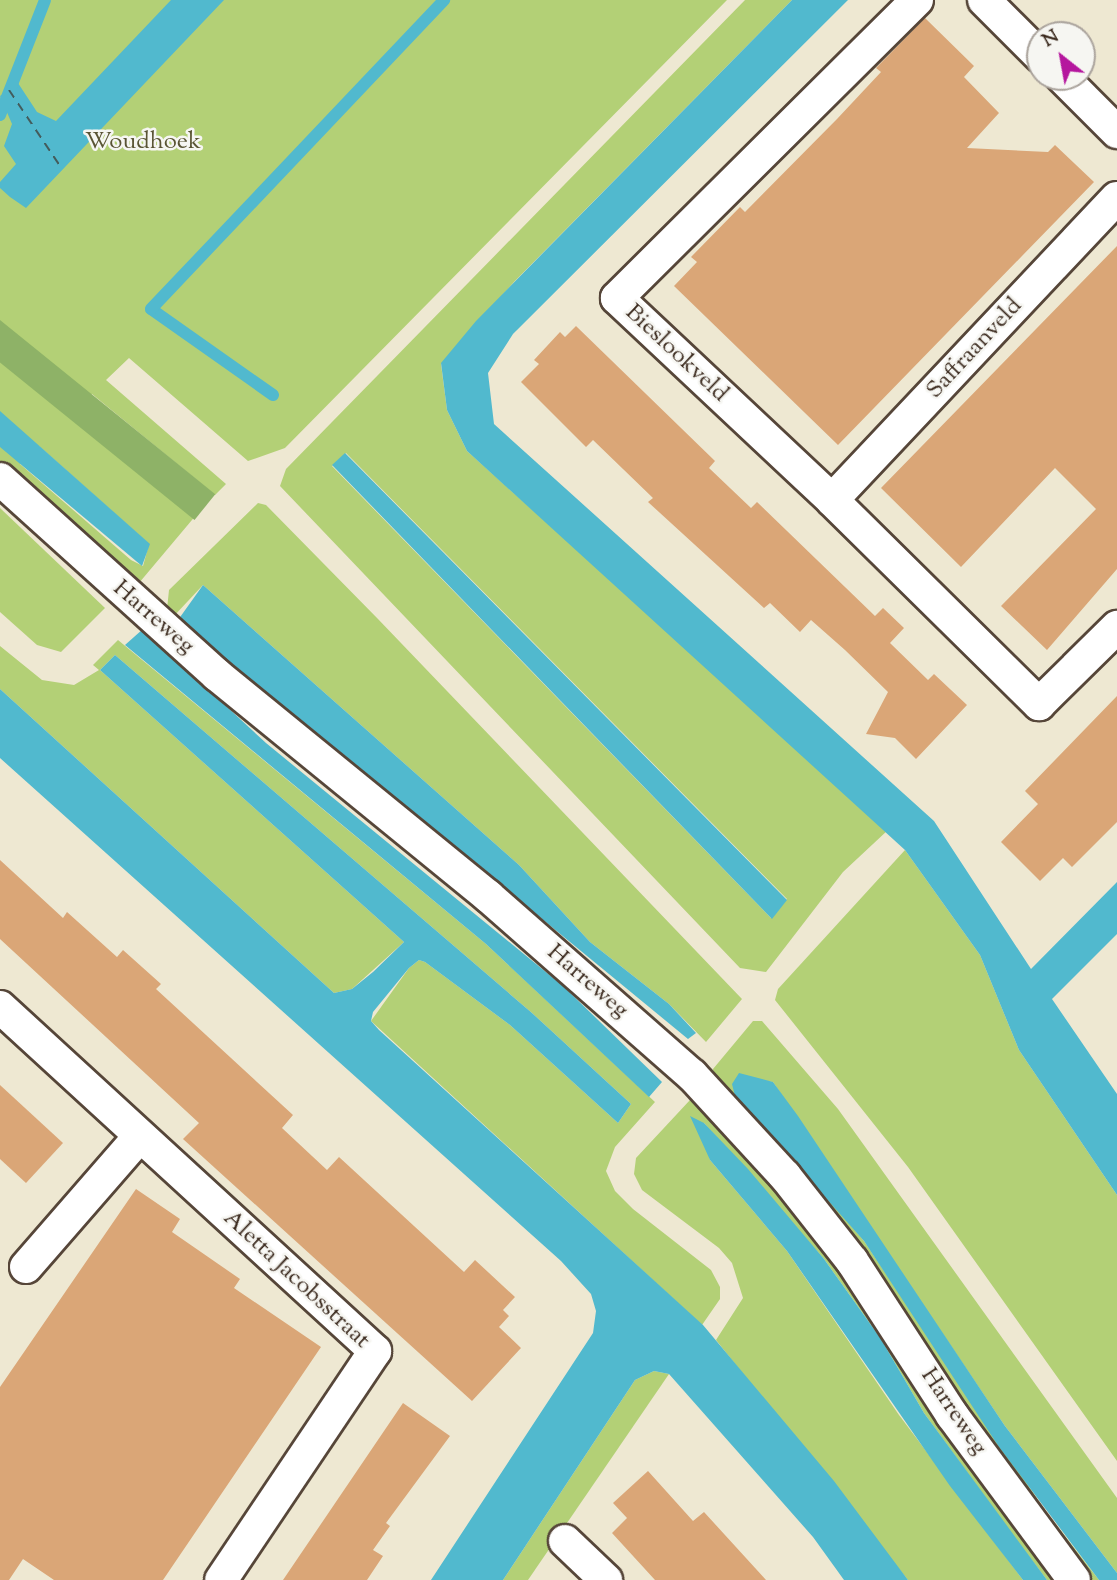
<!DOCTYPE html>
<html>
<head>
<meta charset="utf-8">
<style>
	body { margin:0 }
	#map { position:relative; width:1117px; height:1580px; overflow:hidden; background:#eee8d2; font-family:"Sorts Mill Goudy",serif }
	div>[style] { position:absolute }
	.green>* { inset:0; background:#b3d076 }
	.forest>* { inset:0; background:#8eb267; transform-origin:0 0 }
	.water>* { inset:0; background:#51b9ce }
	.stream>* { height:12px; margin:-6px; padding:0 6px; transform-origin:6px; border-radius:6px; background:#51b9ce }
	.ferry>* { height:2px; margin-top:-1px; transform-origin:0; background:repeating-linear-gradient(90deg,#435c5c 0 9px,transparent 0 16px) }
	.building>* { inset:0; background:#daa677 }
	.roads { filter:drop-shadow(2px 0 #564639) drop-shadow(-2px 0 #564639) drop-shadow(0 2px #564639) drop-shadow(0 -2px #564639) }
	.street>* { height:32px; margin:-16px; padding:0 16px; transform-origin:16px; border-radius:16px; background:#fff }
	span { translate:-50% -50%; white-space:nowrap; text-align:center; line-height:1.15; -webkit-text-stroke:5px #f6f6f2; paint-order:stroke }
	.park-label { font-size:24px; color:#595434 }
	.street-label { font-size:24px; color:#3b2a1e }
	.north { position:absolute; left:1026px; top:21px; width:70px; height:70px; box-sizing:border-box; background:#f6f6f2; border:2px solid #aba49d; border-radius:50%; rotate:329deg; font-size:19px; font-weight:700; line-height:28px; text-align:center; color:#3b2a1e }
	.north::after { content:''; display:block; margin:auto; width:24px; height:32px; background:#b5179e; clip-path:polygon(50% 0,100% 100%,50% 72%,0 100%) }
</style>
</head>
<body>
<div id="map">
	<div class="green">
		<i style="clip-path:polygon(evenodd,0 0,727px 0,285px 448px,248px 461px,129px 358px,106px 380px,226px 484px,215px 495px,92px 394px,73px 413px,197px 514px,139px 583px,11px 473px,0 483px,0 0,39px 446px,149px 544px,143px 566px,131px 560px,20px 464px,39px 446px)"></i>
		<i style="clip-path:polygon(evenodd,745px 0,792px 0,514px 282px,441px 364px,447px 410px,467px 451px,888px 830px,843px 872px,766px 972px,740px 968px,280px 486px,286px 469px,745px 0,346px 453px,787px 899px,771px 918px,332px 466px,346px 453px)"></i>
		<i style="clip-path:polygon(258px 503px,266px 505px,378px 619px,742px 999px,706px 1042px,669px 1004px,590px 942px,519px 865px,203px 585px,173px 617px,167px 609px,169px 590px)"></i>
		<i style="clip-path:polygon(0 508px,105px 608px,61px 652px,37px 645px,0 612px)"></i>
		<i style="clip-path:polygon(118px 640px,486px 944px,655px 1102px,615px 1147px,606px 1171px,615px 1191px,633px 1209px,711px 1270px,720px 1287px,720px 1299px,702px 1325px,371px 1021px,409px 968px,419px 960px,425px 962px,510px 1025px,618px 1123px,631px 1104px,532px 1013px,115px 655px,100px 670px,404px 942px,352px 989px,334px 993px,0 689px,0 646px,42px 680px,74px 685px,99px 670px,93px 665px)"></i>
		<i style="clip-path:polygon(905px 850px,980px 955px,1019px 1050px,1117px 1195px,1117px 1461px,908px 1167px,775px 1000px,778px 989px)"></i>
		<i style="clip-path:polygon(753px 1021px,762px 1021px,838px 1109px,1117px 1498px,1117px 1573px,1005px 1426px,773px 1082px,751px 1080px,819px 1188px,864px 1241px,1044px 1509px,1099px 1580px,1089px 1580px,714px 1079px,713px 1069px)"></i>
		<i style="clip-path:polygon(690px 1100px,713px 1115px,797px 1208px,1060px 1580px,1047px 1580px,1015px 1538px,924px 1413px,881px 1339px,824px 1259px,704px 1123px,710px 1160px,787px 1251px,899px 1415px,1023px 1580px,908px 1580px,716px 1340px,743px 1298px,732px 1263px,719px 1248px,642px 1190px,634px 1174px,636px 1158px)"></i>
		<i style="clip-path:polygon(654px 1371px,669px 1374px,528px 1580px,503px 1580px,635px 1380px)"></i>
	</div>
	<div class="forest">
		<i style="left:0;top:320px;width:277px;height:33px;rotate:39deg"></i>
	</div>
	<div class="water">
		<i style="clip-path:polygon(171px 0,224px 0,26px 208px,10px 197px,0 188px,0 182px,16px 164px,4px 146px,12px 124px,0 96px,18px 83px,37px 112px,56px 121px)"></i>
		<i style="clip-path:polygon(792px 0,848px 0,513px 334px,488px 373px,494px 424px,934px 821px,1031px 969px,1117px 882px,1117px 934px,1052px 999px,1117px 1094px,1117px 1195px,1019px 1050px,980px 955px,905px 850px,467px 451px,447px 410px,441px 363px,476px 321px)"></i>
		<i style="clip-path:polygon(0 411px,150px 544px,142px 566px,0 447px)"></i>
		<i style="clip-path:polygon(345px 453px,787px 900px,772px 919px,332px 465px)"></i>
		<i style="clip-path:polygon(203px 585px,519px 865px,590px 942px,669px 1004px,696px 1033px,688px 1039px,178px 620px)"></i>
		<i style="clip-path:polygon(143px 629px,266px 743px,563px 986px,662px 1082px,649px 1097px,486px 944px,125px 645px)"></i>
		<i style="clip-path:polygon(115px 655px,532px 1013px,631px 1104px,618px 1123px,510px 1025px,425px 962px,419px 960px,409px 968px,373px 1012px,371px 1021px,379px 1030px,703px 1325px,834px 1481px,908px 1580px,844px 1580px,813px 1537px,669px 1374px,654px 1371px,635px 1380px,503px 1580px,431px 1580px,593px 1333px,596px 1311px,591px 1294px,561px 1261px,0 758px,0 689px,334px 993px,352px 989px,373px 972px,404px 942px,100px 670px)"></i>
		<i style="clip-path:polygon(739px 1073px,773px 1082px,798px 1116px,1005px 1426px,1117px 1573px,1117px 1580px,1099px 1580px,999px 1447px,864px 1241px,735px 1096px,732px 1084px)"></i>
		<i style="clip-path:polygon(690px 1116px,704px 1123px,748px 1169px,824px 1259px,881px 1339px,924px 1413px,1047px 1580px,1023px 1580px,950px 1486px,787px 1251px,710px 1160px)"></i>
	</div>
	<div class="stream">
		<i style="left:0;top:115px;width:123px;rotate:-68.6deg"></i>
		<i style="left:273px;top:395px;width:149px;rotate:-144.8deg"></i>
		<i style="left:151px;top:309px;width:426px;rotate:-46.5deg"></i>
	</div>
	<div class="ferry">
		<i style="left:9px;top:90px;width:95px;rotate:56.1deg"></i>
	</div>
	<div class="building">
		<i style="clip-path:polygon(925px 18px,974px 66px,964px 77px,999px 113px,967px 148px,1048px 152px,1055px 145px,1094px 182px,838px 445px,674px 286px,697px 262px,691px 257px,740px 207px,745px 212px,837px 119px,881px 72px,876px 68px)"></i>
		<i style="clip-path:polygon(1117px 246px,1117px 569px,1047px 650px,1001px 606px,1096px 509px,1055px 468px,961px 567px,881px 488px)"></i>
		<i style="clip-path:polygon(576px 326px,715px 461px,709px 468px,751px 508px,757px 502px,875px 616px,883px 608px,904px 628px,890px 643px,928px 680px,934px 674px,967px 705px,916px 759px,895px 738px,866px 734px,888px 692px,845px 650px,811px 620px,800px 632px,770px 603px,764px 608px,648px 502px,653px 498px,593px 440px,586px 447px,521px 382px,539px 364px,534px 360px,560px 332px,565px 337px)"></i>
		<i style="clip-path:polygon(1117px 696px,1117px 822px,1072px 867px,1063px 858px,1040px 881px,1001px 842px,1038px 804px,1025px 791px)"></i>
		<i style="clip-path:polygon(0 860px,63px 918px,67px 912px,117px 957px,123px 950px,161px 984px,156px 989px,293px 1115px,282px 1128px,327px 1170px,339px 1157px,464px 1272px,475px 1260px,515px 1297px,503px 1310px,509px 1316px,499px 1327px,521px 1348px,472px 1401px,183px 1139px,199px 1123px,0 939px)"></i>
		<i style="clip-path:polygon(0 1085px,63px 1143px,26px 1183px,0 1159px)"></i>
		<i style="clip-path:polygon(136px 1189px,180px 1219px,172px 1232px,240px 1279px,234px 1288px,321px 1347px,163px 1580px,54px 1580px,23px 1559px,9px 1580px,0 1580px,0 1387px)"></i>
		<i style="clip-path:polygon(403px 1403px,450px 1436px,386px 1523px,390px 1526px,373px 1550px,383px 1556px,367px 1580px,283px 1580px)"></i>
		<i style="clip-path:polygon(648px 1471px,693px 1521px,704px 1512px,766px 1580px,655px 1580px,612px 1533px,627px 1518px,613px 1503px)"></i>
	</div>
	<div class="roads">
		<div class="street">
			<i style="left:917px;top:0;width:423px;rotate:135.2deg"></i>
			<i style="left:617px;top:298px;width:295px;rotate:43.2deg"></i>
			<i style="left:832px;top:500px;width:291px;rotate:44.6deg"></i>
			<i style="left:1039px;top:704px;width:110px;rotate:-44.6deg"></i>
			<i style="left:984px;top:0;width:79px;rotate:45deg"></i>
			<i style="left:1062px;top:77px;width:78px;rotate:45deg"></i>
			<i style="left:0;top:479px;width:292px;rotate:42.1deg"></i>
			<i style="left:217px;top:675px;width:350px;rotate:39.2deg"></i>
			<i style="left:488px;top:896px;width:271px;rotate:41.3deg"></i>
			<i style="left:692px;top:1075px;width:137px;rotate:47.4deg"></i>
			<i style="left:785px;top:1176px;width:108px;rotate:51.8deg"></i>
			<i style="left:852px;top:1261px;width:184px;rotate:57deg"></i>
			<i style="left:952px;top:1415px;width:205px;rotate:53.5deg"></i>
			<i style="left:832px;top:500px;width:415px;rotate:-46.7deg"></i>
			<i style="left:0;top:1007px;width:509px;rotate:42.53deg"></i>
			<i style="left:375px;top:1351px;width:276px;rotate:123.9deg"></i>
			<i style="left:26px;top:1267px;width:171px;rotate:-49deg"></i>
			<i style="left:565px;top:1541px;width:57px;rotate:43.6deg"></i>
		</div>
	</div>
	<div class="park-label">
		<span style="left:143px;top:143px">Woudhoek</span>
	</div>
	<div class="street-label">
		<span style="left:975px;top:349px;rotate:-47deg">Saffraanveld</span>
		<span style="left:676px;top:354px;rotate:43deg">Bieslookveld</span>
		<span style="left:153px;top:618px;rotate:41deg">Harreweg</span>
		<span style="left:587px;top:982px;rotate:41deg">Harreweg</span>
		<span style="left:296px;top:1280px;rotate:43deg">Aletta Jacobsstraat</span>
		<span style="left:953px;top:1412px;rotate:56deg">Harreweg</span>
	</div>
	<div class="north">N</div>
</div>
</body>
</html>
